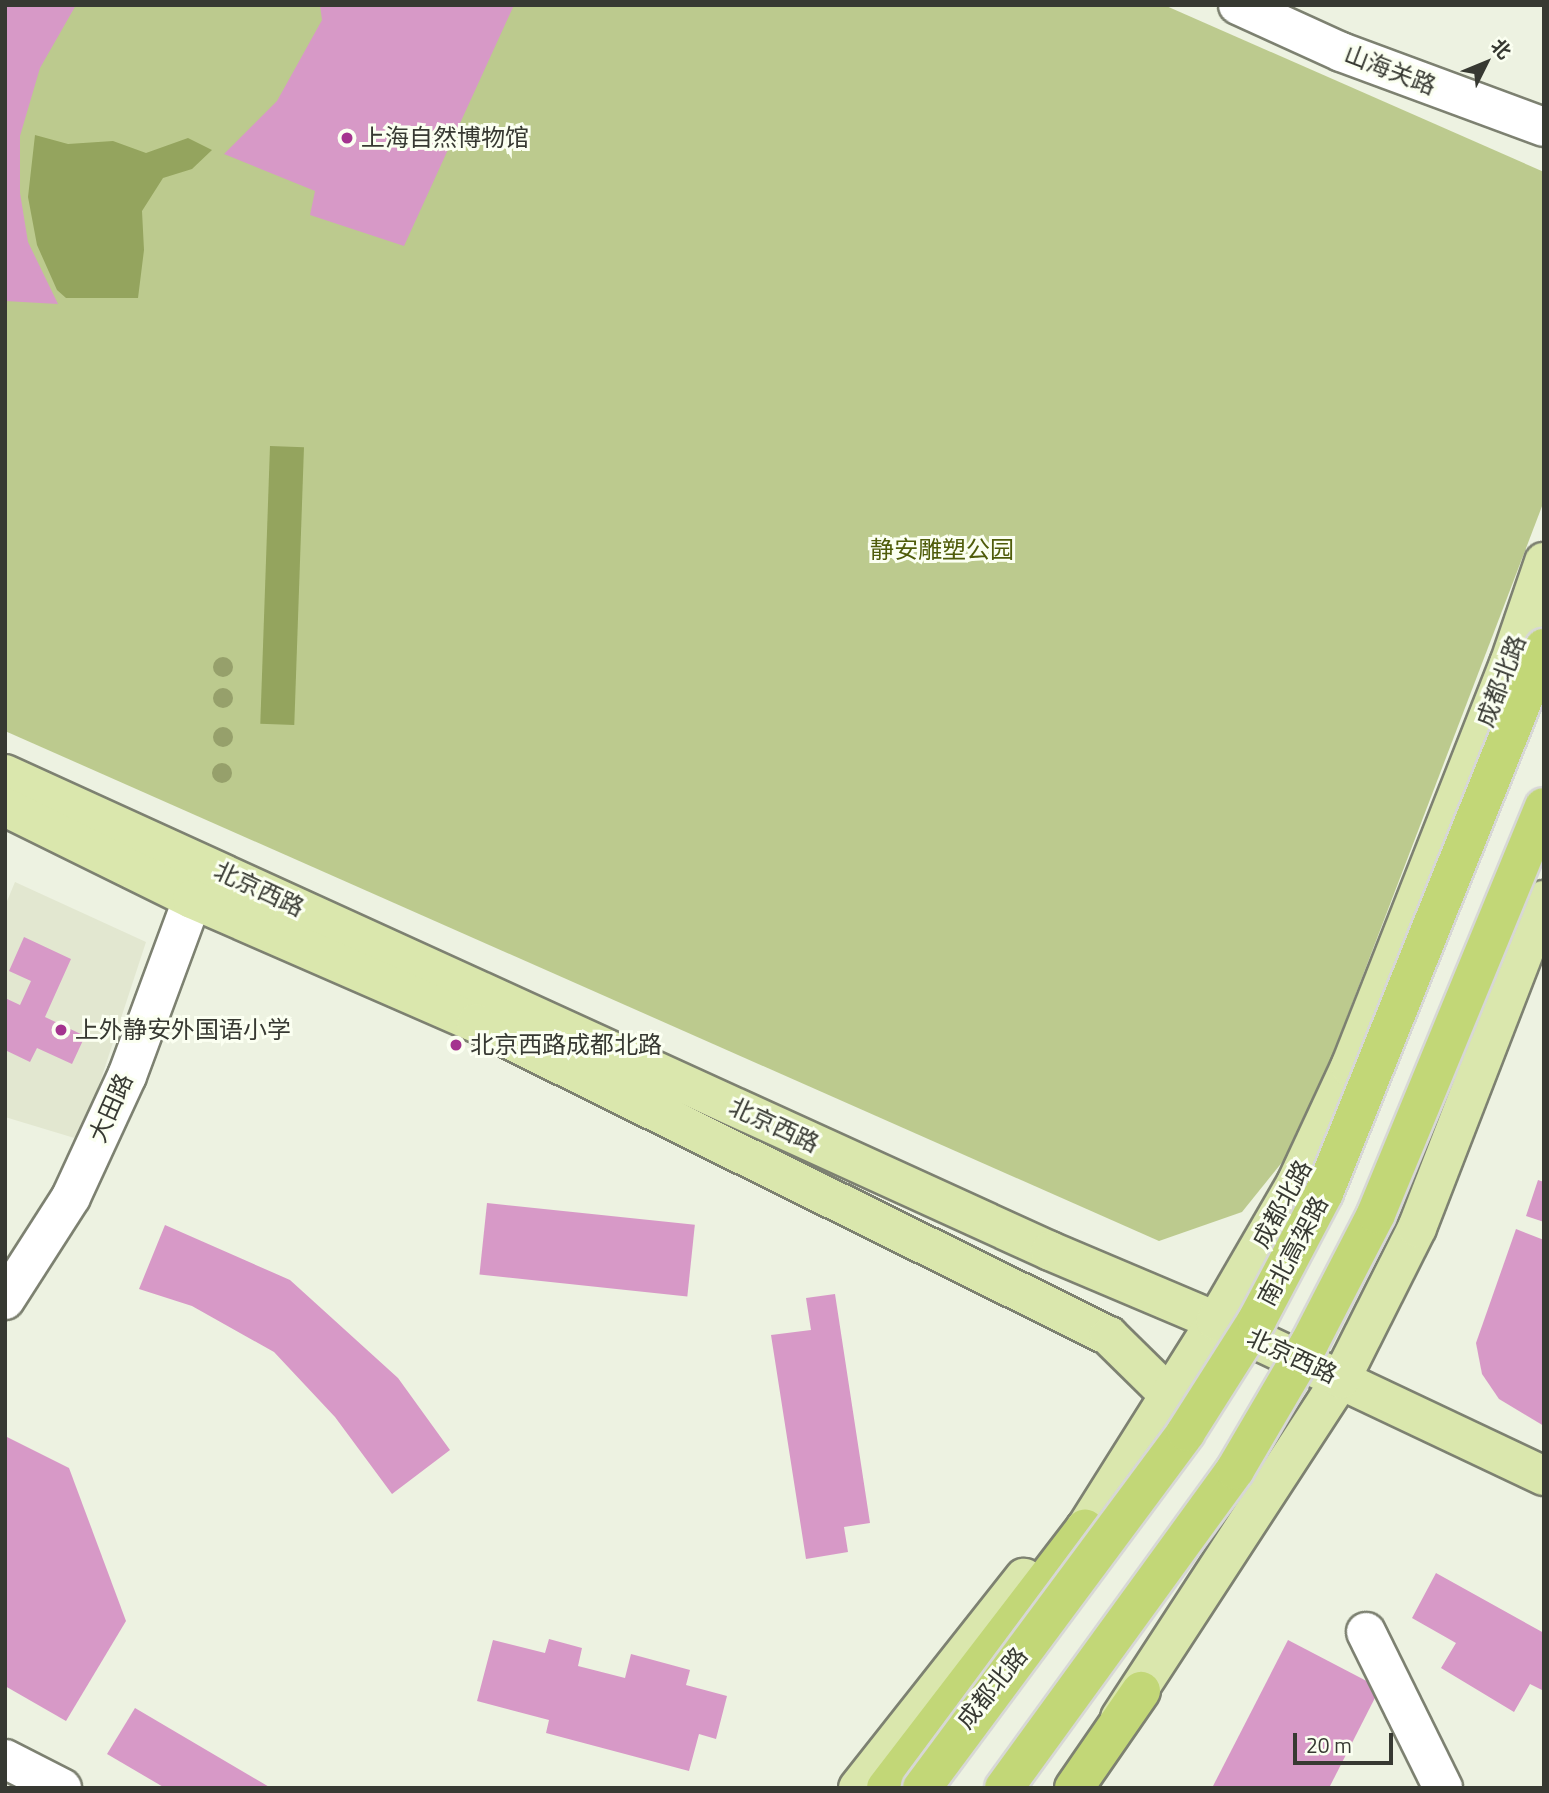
<!DOCTYPE html>
<html>
<head>
<meta charset="utf-8">
<style>
	body { margin:0 }
	#map { position:relative; width:1549px; height:1793px; overflow:hidden; background:#edf2e1; font-family:"Titillium Web","Noto Sans SC",sans-serif }
	div>[style] { position:absolute }
	.built>* { inset:0; background:#e2e7d0 }
	.green>* { inset:0; background:#bcca8e }
	.water>* { inset:0; background:#94a45e; transform-origin:0 0 }
	.building>* { inset:0; background:#d799c7; transform-origin:0 0 }
	.roads { filter:drop-shadow(2px 0 #7d8171) drop-shadow(-2px 0 #7d8171) drop-shadow(0 2px #7d8171) drop-shadow(0 -2px #7d8171) }
	.minor>* { height:38px; margin:-19px; padding:0 19px; transform-origin:19px; border-radius:19px; background:#fff }
	.major>* { height:38px; margin:-19px; padding:0 19px; transform-origin:19px; border-radius:19px; background:#dae7ad }
	.highway>* { height:38px; margin:-19px; padding:0 19px; transform-origin:19px; border-radius:19px; background:#c2d777 }
	.bridges { filter:drop-shadow(2px 0 #d7d7d6) drop-shadow(-2px 0 #d7d7d6) drop-shadow(0 2px #d7d7d6) drop-shadow(0 -2px #d7d7d6) }
	.highway-bridge>* { height:38px; margin:-19px; padding:0 19px; transform-origin:19px; border-radius:19px; background:#c2d777 }
	.trees>* { width:20px; height:20px; margin:-10px; border-radius:50%; background:#96a06b }
	.dots>* { width:19px; height:19px; translate:-50% -50%; box-sizing:border-box; border:4px solid #fbfff1; border-radius:50% }
	span { translate:-50% -50%; white-space:nowrap; text-align:center; line-height:1.15; -webkit-text-stroke:6px #fbfff1; paint-order:stroke }
	.street-label { font-size:24px; color:#373932 }
	.poi-label { font-size:24px; color:#373932 }
	.left { translate:0 -50%; text-align:left }
	.park-label { font-size:24px; color:#4f5c0a }
	.frame { position:absolute; inset:0; border:7px solid #373932; pointer-events:none }
	.north { position:absolute; left:1451px; top:28px; width:70px; height:70px; -webkit-text-stroke:5px #fbfff1; paint-order:stroke; rotate:47deg; font-size:19px; font-weight:700; line-height:28px; text-align:center; color:#373932 }
	.north::after { content:''; display:block; margin:auto; width:24px; height:32px; background:#373932; clip-path:polygon(50% 0,100% 100%,50% 72%,0 100%) }
	.scale { position:absolute; left:1293px; top:1733px; width:100px; height:32px; box-sizing:border-box; border:4px solid #373932; border-top:0; padding-left:9px; font-size:21px; line-height:24px; white-space:nowrap; color:#373932; -webkit-text-stroke:5px #fbfff1; paint-order:stroke }
</style>
</head>
<body>
<div id="map">
	<div class="built">
		<i style="clip-path:polygon(15px 882px,146px 942px,81px 1140px,5px 1117px,5px 906px)"></i>
	</div>
	<div class="green">
		<i style="clip-path:polygon(5px 5px,1164px 5px,1544px 172px,1544px 501px,1300px 1140px,1242px 1212px,1159px 1241px,5px 731px)"></i>
	</div>
	<div class="water">
		<i style="clip-path:polygon(35px 135px,68px 144px,113px 141px,146px 153px,188px 138px,212px 150px,192px 169px,163px 178px,142px 211px,144px 250px,138px 298px,66px 298px,57px 290px,37px 245px,28px 197px)"></i>
		<i style="left:270px;top:446px;width:34px;height:278px;rotate:2deg"></i>
	</div>
	<div class="building">
		<i style="clip-path:polygon(5px 5px,76px 5px,40px 68px,20px 136px,20px 193px,28px 242px,58px 304px,5px 301px)"></i>
		<i style="clip-path:polygon(320px 5px,514px 5px,404px 246px,310px 215px,315px 191px,224px 154px,277px 101px,322px 20px)"></i>
		<i style="clip-path:polygon(24px 937px,71px 959px,45px 1017px,85px 1036px,72px 1064px,37px 1048px,30px 1062px,5px 1050px,5px 998px,20px 1005px,31px 981px,9px 971px)"></i>
		<i style="clip-path:polygon(1538px 1180px,1544px 1182px,1544px 1222px,1526px 1216px)"></i>
		<i style="left:487px;top:1203px;width:209px;height:72px;rotate:6deg"></i>
		<i style="clip-path:polygon(165px 1225px,290px 1280px,398px 1378px,450px 1450px,392px 1494px,335px 1417px,274px 1352px,192px 1306px,139px 1289px)"></i>
		<i style="clip-path:polygon(1516px 1229px,1544px 1240px,1544px 1426px,1499px 1399px,1482px 1374px,1476px 1343px)"></i>
		<i style="clip-path:polygon(835px 1294px,870px 1523px,844px 1527px,848px 1552px,806px 1559px,771px 1335px,811px 1330px,806px 1298px)"></i>
		<i style="clip-path:polygon(5px 1436px,69px 1468px,126px 1621px,66px 1721px,5px 1686px)"></i>
		<i style="clip-path:polygon(1436px 1573px,1544px 1633px,1544px 1691px,1530px 1684px,1514px 1712px,1441px 1668px,1456px 1643px,1412px 1618px)"></i>
		<i style="clip-path:polygon(549px 1639px,582px 1648px,578px 1666px,625px 1678px,631px 1654px,690px 1670px,686px 1685px,727px 1696px,716px 1739px,699px 1734px,689px 1771px,546px 1733px,549px 1720px,477px 1701px,493px 1640px,545px 1653px)"></i>
		<i style="clip-path:polygon(1288px 1640px,1380px 1688px,1329px 1788px,1212px 1788px)"></i>
		<i style="clip-path:polygon(135px 1708px,271px 1788px,165px 1788px,107px 1754px)"></i>
	</div>
	<div class="roads">
		<div class="minor">
			<i style="left:1238px;top:5px;width:113px;rotate:24.5deg"></i>
			<i style="left:1341px;top:52px;width:216px;rotate:20.3deg"></i>
			<i style="left:5px;top:1300px;width:122px;rotate:-57.3deg"></i>
			<i style="left:71px;top:1197px;width:133px;rotate:-65.2deg"></i>
			<i style="left:127px;top:1076px;width:222px;rotate:-69.7deg"></i>
			<i style="left:1366px;top:1632px;width:174px;rotate:63.7deg"></i>
			<i style="left:5px;top:1759px;width:64px;rotate:27deg"></i>
		</div>
		<div class="major">
			<i style="left:5px;top:774px;width:1149px;rotate:24.53deg"></i>
			<i style="left:1050px;top:1251px;width:180px;rotate:22.9deg"></i>
			<i style="left:1216px;top:1321px;width:363px;rotate:25.3deg"></i>
			<i style="left:5px;top:807px;width:208px;rotate:26.2deg"></i>
			<i style="left:192px;top:899px;width:310px;rotate:23.6deg"></i>
			<i style="left:476px;top:1023px;width:706px;rotate:26.31deg"></i>
			<i style="left:1109px;top:1336px;width:84px;rotate:44.5deg"></i>
			<i style="left:1072px;top:1559px;width:33px;rotate:-67deg"></i>
			<i style="left:1085px;top:1529px;width:246px;rotate:-57.8deg"></i>
			<i style="left:1216px;top:1321px;width:162px;rotate:-59.9deg"></i>
			<i style="left:1297px;top:1181px;width:126px;rotate:-65.1deg"></i>
			<i style="left:1350px;top:1067px;width:433px;rotate:-68.5deg"></i>
			<i style="left:1509px;top:664px;width:108px;rotate:-71.1deg"></i>
			<i style="left:1120px;top:1718px;width:405px;rotate:-56.9deg"></i>
			<i style="left:1341px;top:1379px;width:169px;rotate:-63.3deg"></i>
			<i style="left:1417px;top:1228px;width:352px;rotate:-68.8deg"></i>
			<i style="left:858px;top:1788px;width:268px;rotate:-51.7deg"></i>
		</div>
		<div class="highway">
			<i style="left:886px;top:1788px;width:327px;rotate:-52.5deg"></i>
			<i style="left:1074px;top:1788px;width:118px;rotate:-55.4deg"></i>
		</div>
	</div>
	<div class="bridges">
		<div class="highway-bridge">
			<i style="left:922px;top:1788px;width:443px;rotate:-53.4deg"></i>
			<i style="left:1186px;top:1432px;width:133px;rotate:-57.6deg"></i>
			<i style="left:1257px;top:1320px;width:144px;rotate:-62.2deg"></i>
			<i style="left:1324px;top:1193px;width:588px;rotate:-68.02deg"></i>
			<i style="left:1004px;top:1788px;width:393px;rotate:-54deg"></i>
			<i style="left:1235px;top:1470px;width:146px;rotate:-59.6deg"></i>
			<i style="left:1309px;top:1344px;width:146px;rotate:-62.7deg"></i>
			<i style="left:1376px;top:1214px;width:440px;rotate:-67.6deg"></i>
		</div>
	</div>
	<div class="trees">
		<i style="left:223px;top:667px"></i>
		<i style="left:223px;top:698px"></i>
		<i style="left:223px;top:737px"></i>
		<i style="left:222px;top:773px"></i>
	</div>
	<div class="dots">
		<i style="left:347px;top:138px;background:#a4338f"></i>
		<i style="left:61px;top:1030px;background:#a4338f"></i>
		<i style="left:456px;top:1045px;background:#a4338f"></i>
	</div>
	<div class="street-label">
		<span style="left:1390px;top:70px;rotate:21deg">山海关路</span>
		<span style="left:1501px;top:681px;rotate:-69deg">成都北路</span>
		<span style="left:259px;top:889px;rotate:25deg">北京西路</span>
		<span style="left:111px;top:1108px;rotate:-66deg">大田路</span>
		<span style="left:774px;top:1125px;rotate:25deg">北京西路</span>
		<span style="left:1282px;top:1204px;rotate:-61deg">成都北路</span>
		<span style="left:1293px;top:1251px;rotate:-62deg">南北高架路</span>
		<span style="left:1292px;top:1356px;rotate:25deg">北京西路</span>
		<span style="left:992px;top:1688px;rotate:-51deg">成都北路</span>
	</div>
	<div class="poi-label">
		<span class="left" style="left:361px;top:138px">上海自然博物馆</span>
		<span class="left" style="left:75px;top:1030px">上外静安外国语小学</span>
		<span class="left" style="left:470px;top:1045px">北京西路成都北路</span>
	</div>
	<div class="park-label">
		<span style="left:942px;top:550px">静安雕塑公园</span>
	</div>
	<div class="frame"></div>
	<div class="north">北</div>
	<div class="scale">20 m</div>
</div>
</body>
</html>
